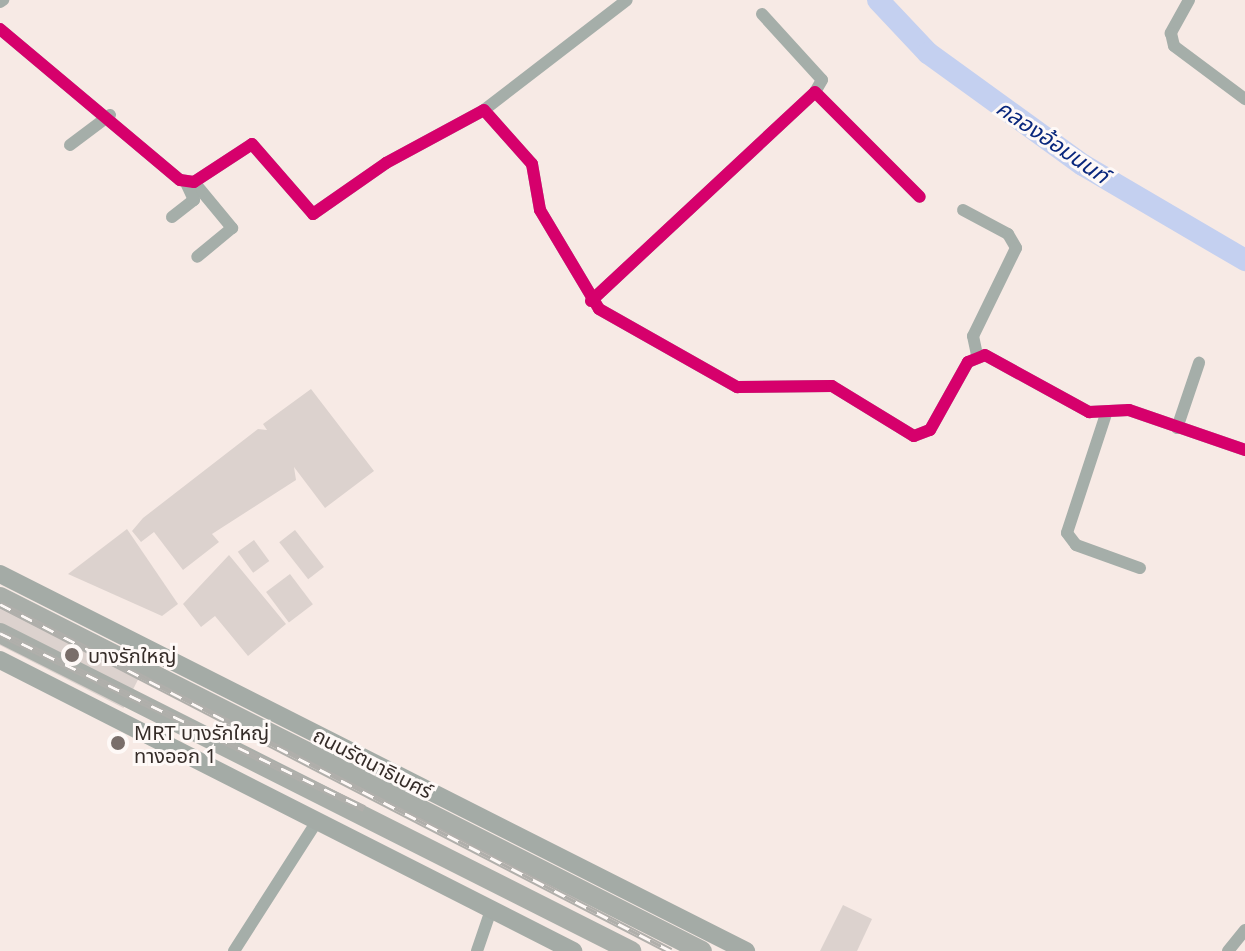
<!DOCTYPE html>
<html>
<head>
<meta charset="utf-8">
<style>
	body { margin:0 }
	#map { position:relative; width:1245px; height:951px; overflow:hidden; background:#f7eae5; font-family:"Noto Sans","Noto Sans Thai",sans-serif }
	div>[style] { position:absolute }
	.river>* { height:22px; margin:-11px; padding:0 11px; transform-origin:11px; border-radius:11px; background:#c4d0f0 }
	.building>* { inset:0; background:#dcd2ce; transform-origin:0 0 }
	.street>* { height:12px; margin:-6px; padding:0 6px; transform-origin:6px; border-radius:6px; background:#a5aea9 }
	.secondary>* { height:18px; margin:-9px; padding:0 9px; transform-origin:9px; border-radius:9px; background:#a4aba6 }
	.primary>* { height:20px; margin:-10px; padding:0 10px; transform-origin:10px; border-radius:10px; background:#a9aea9 }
	.rail>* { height:7px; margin-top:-3.5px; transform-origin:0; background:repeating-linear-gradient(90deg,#fef9f7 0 12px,#b0afab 0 24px); box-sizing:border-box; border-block:2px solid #b0afab }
	.cycleway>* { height:12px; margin:-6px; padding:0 6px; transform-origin:6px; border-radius:6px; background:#d6006c }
	.dots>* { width:22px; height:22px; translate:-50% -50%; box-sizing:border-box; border:4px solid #fef9f7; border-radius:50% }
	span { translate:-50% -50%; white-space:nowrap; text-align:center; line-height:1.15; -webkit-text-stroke:6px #fef9f7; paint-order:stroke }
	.poi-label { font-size:20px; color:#352c28 }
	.left { translate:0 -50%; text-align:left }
	.street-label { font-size:20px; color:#352c28 }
	.water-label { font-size:22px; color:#09277d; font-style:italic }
</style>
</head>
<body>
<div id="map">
	<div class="river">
		<i style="left:878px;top:0;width:73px;rotate:46.7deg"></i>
		<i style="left:928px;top:53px;width:191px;rotate:35.9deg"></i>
		<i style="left:1083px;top:165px;width:188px;rotate:30.4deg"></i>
	</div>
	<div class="building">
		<i style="clip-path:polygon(311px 389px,374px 471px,325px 508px,294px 467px,296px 480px,212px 534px,219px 542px,183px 570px,154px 532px,141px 542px,132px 531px,143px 518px,258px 429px,267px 430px,263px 424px)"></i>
		<i style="clip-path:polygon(127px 529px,178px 604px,162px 616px,68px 574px)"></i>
		<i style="left:295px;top:530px;width:47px;height:20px;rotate:52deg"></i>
		<i style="left:254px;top:540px;width:26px;height:20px;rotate:54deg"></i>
		<i style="clip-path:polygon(229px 555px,286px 624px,248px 656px,215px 616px,201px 627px,183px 604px)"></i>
		<i style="left:290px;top:574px;width:38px;height:30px;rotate:53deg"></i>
		<i style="left:0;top:598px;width:160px;height:42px;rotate:27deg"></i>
		<i style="clip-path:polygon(843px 905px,872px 919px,857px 951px,820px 951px)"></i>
	</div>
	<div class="street">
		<i style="left:1189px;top:0;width:38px;rotate:119deg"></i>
		<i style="left:1171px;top:33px;width:13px;rotate:77deg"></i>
		<i style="left:1174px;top:46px;width:89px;rotate:36.7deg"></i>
		<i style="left:0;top:2px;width:4px;rotate:-34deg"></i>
		<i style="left:762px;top:14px;width:89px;rotate:47.7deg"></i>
		<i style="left:822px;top:80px;width:14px;rotate:120deg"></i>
		<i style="left:0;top:29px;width:235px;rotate:40deg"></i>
		<i style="left:180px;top:180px;width:14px;rotate:8deg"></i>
		<i style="left:194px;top:182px;width:69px;rotate:-33.2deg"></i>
		<i style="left:252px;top:144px;width:93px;rotate:48.9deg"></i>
		<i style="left:313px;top:214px;width:89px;rotate:-34.9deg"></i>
		<i style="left:386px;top:163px;width:111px;rotate:-28.4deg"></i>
		<i style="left:484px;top:110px;width:72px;rotate:48.4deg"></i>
		<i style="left:532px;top:164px;width:47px;rotate:80.1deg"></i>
		<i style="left:540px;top:210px;width:115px;rotate:59.2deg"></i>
		<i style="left:599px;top:309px;width:159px;rotate:29.5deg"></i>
		<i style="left:737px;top:387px;width:95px;rotate:-0.6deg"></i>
		<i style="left:832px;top:386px;width:96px;rotate:31.4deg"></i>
		<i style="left:914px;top:436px;width:17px;rotate:-21deg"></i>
		<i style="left:930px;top:430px;width:78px;rotate:-60.8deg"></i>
		<i style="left:968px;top:362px;width:18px;rotate:-22deg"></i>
		<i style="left:985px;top:355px;width:119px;rotate:28.7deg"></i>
		<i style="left:1089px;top:412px;width:40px;rotate:-2.9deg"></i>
		<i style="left:1129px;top:410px;width:123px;rotate:19deg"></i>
		<i style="left:484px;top:110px;width:180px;rotate:-37.6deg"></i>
		<i style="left:70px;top:145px;width:50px;rotate:-36.9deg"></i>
		<i style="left:194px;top:182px;width:60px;rotate:50.4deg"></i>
		<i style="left:232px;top:228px;width:45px;rotate:140.4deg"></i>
		<i style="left:963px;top:210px;width:51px;rotate:28.1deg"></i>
		<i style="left:1008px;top:234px;width:16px;rotate:60deg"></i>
		<i style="left:1016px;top:248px;width:98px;rotate:116deg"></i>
		<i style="left:973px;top:336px;width:19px;rotate:78deg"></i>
		<i style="left:172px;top:217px;width:28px;rotate:-38deg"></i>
		<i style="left:194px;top:200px;width:19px;rotate:-115deg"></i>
		<i style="left:591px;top:301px;width:306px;rotate:-43deg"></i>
		<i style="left:815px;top:92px;width:148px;rotate:45deg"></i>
		<i style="left:1107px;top:411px;width:128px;rotate:108.2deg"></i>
		<i style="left:1067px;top:533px;width:15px;rotate:53deg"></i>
		<i style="left:1076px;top:545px;width:68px;rotate:19.8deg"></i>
		<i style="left:1177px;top:428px;width:69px;rotate:-71.3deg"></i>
		<i style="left:234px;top:951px;width:154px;rotate:-57.4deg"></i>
		<i style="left:477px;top:951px;width:43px;rotate:-71.1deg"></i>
		<i style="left:1228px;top:951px;width:27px;rotate:-51deg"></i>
	</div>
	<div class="secondary">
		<i style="left:0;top:574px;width:836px;rotate:26.81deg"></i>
		<i style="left:0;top:660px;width:643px;rotate:26.92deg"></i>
	</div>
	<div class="primary">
		<i style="left:0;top:597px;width:786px;rotate:26.76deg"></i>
		<i style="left:0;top:633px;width:707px;rotate:26.75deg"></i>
	</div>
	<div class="rail">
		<i style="left:0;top:604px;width:755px;rotate:27.35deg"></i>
		<i style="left:0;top:633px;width:404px;rotate:25.7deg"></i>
	</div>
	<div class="cycleway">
		<i style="left:0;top:29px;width:235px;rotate:40deg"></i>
		<i style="left:180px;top:180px;width:14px;rotate:8deg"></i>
		<i style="left:194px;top:182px;width:69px;rotate:-33.2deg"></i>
		<i style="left:252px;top:144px;width:93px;rotate:48.9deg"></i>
		<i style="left:313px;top:214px;width:89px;rotate:-34.9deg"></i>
		<i style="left:386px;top:163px;width:111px;rotate:-28.4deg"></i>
		<i style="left:484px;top:110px;width:72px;rotate:48.4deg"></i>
		<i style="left:532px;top:164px;width:47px;rotate:80.1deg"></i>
		<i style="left:540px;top:210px;width:115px;rotate:59.2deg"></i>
		<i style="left:599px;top:309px;width:159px;rotate:29.5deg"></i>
		<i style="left:737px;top:387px;width:95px;rotate:-0.6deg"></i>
		<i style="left:832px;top:386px;width:96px;rotate:31.4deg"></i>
		<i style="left:914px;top:436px;width:17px;rotate:-21deg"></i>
		<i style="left:930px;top:430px;width:78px;rotate:-60.8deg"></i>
		<i style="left:968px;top:362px;width:18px;rotate:-22deg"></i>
		<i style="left:985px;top:355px;width:119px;rotate:28.7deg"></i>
		<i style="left:1089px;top:412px;width:40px;rotate:-2.9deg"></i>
		<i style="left:1129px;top:410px;width:123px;rotate:19deg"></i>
		<i style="left:591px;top:301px;width:306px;rotate:-43deg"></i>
		<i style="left:815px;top:92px;width:148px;rotate:45deg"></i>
	</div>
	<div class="dots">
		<i style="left:72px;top:655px;background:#796e6a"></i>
		<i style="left:118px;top:743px;background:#796e6a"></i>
	</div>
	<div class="poi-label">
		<span class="left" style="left:88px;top:655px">บางรักใหญ่</span>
		<span class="left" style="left:134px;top:744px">MRT บางรักใหญ่<br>ทางออก 1</span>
	</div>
	<div class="street-label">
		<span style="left:373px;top:763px;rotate:27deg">ถนนรัตนาธิเบศร์</span>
	</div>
	<div class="water-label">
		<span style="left:1053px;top:141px;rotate:34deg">คลองอ้อมนนท์</span>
	</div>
</div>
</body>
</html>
